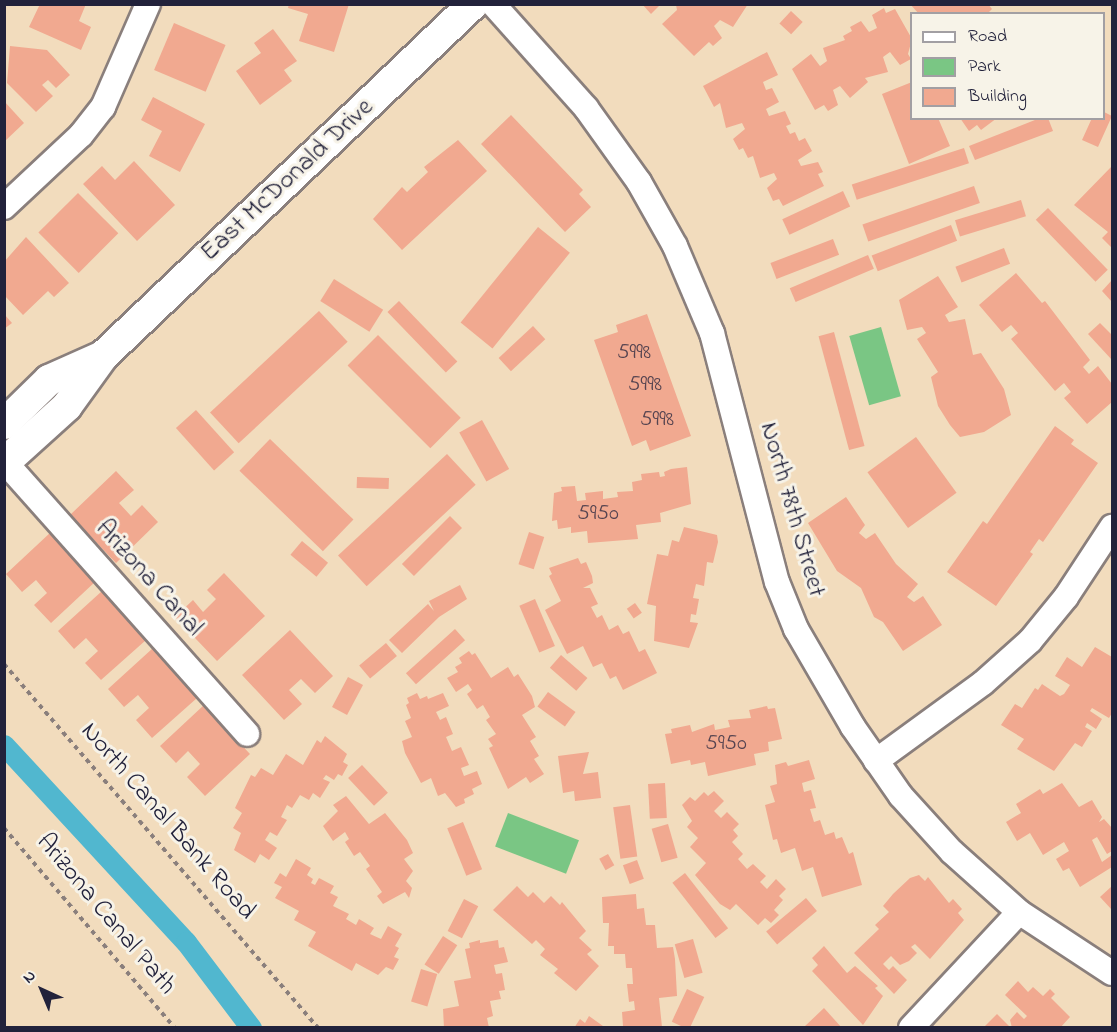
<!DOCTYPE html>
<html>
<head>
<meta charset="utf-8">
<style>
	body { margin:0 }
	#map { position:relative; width:1117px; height:1032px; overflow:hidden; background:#f2dcbd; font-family:"Indie Flower",sans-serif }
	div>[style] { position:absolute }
	.green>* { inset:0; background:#7ac684; transform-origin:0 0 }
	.canal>* { height:21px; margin:-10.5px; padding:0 10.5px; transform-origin:10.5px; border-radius:10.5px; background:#51b7cf }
	.building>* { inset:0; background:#f1a990; transform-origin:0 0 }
	.path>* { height:4px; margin-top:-2px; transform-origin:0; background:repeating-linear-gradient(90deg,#8a7f7c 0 4.5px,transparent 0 9px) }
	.roads { filter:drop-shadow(2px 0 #8a7f7c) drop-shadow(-2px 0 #8a7f7c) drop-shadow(0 2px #8a7f7c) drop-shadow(0 -2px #8a7f7c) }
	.minor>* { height:24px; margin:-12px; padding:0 12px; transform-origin:12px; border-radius:12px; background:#fff }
	.major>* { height:30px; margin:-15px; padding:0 15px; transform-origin:15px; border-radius:15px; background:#fff }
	span { translate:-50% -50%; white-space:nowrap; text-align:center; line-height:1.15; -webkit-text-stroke:6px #f7f3e8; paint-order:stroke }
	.number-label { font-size:22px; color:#564450 }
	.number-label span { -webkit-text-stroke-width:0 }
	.street-label { font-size:26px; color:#22223b }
	.frame { position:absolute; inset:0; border:6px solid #22223b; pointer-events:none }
	.legend { position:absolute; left:910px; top:12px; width:195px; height:108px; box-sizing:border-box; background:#f7f3e8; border:2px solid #a29fa3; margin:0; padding:8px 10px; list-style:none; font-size:18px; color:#22223b }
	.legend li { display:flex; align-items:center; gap:12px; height:30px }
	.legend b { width:30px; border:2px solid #a29fa3 }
	.north { position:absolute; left:12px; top:960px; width:60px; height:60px; -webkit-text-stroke:4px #f7f3e8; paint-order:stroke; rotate:316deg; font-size:16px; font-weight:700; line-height:24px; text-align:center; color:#22223b }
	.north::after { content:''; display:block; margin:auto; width:21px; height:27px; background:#22223b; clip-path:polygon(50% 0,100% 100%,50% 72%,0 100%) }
</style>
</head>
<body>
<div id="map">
	<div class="green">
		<i style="left:881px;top:327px;width:72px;height:33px;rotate:74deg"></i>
		<i style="left:508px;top:813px;width:76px;height:36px;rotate:21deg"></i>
	</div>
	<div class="canal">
		<i style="left:4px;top:745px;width:268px;rotate:47.3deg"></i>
		<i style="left:186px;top:942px;width:108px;rotate:52.9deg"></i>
	</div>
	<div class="building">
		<i style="clip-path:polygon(40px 4px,86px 4px,79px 21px,91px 27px,81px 50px,29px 27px)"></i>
		<i style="clip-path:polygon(289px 4px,349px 4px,334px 52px,299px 41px,308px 14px,288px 8px)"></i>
		<i style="clip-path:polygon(642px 4px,661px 4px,651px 14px)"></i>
		<i style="clip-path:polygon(748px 4px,733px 27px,720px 20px,714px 26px,722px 38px,713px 46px,709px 42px,694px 56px,662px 24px,677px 10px,676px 5px)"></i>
		<i style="clip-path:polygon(910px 4px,988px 4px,992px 9px,987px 14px,919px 14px)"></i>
		<i style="clip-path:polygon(884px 8px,886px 13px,895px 9px,912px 39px,908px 54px,911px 59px,900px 65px,890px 52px,883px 57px,888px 72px,865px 78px,868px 82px,850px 98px,840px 86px,833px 90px,838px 105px,828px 111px,824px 105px,815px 110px,792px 69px,811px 54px,820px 66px,827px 61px,823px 48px,845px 40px,843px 36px,852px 31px,850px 27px,861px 21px,869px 32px,877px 28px,872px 15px)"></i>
		<i style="left:791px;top:11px;width:16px;height:17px;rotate:43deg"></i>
		<i style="left:174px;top:23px;width:56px;height:51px;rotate:23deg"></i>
		<i style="clip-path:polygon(273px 29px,297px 61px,284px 70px,292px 81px,260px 105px,236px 71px,261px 53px,254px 43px)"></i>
		<i style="clip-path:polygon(10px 46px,47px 50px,70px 75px,56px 88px,48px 80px,42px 85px,53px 96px,36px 112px,7px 83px)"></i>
		<i style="clip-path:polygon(767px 52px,778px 75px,763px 82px,766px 90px,772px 88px,779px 102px,766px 109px,769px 116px,785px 111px,791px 124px,786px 126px,790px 134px,795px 132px,799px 141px,805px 138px,812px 151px,798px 160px,801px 166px,818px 162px,823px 172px,818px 174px,824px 186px,783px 206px,779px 199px,773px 201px,767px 188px,777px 179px,774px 173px,760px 178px,753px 156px,748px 158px,743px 148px,739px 150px,733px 139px,745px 129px,742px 123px,726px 128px,720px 103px,714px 107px,703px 86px)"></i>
		<i style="clip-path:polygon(912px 82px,912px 118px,938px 118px,950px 146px,909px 164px,882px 94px)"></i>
		<i style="clip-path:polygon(153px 97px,205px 124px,180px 172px,149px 156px,162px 131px,141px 120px)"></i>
		<i style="clip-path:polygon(4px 101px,24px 123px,4px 142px)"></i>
		<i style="clip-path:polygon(1104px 112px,1112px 116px,1098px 147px,1082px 140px,1092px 118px,1104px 118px)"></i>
		<i style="clip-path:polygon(511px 115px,583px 190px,579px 194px,591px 207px,565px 232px,481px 144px)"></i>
		<i style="clip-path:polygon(960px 118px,997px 118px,981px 130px,977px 125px,969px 131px)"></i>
		<i style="clip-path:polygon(1040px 118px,1048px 118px,1053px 131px,975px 160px,969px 146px)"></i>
		<i style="clip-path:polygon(458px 140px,487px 171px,402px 250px,373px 219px,402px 187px,407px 192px,428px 172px,424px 167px)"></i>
		<i style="left:964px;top:148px;width:16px;height:118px;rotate:72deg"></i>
		<i style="clip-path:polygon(134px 161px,175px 205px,137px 241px,83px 184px,102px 166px,115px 180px)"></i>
		<i style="clip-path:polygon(1112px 166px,1112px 248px,1102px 238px,1108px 232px,1074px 205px)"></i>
		<i style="left:974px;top:186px;width:18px;height:118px;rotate:71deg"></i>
		<i style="left:843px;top:191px;width:17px;height:67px;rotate:65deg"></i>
		<i style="left:78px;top:193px;width:57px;height:56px;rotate:45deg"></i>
		<i style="left:1021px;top:200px;width:17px;height:69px;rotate:73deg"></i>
		<i style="left:1048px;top:208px;width:86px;height:17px;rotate:46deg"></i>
		<i style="left:951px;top:225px;width:17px;height:85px;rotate:69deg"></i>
		<i style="left:538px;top:227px;width:41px;height:123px;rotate:39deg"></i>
		<i style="clip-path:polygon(26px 237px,69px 283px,54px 297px,48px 291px,23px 315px,4px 295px,4px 262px)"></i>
		<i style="left:833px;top:239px;width:17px;height:67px;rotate:69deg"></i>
		<i style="left:1004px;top:248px;width:17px;height:52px;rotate:69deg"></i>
		<i style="left:868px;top:255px;width:15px;height:85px;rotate:67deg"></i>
		<i style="clip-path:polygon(1016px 273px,1042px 303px,1045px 301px,1090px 360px,1083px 367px,1089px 374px,1098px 366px,1112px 384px,1112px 402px,1087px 424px,1064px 398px,1071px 392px,1064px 383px,1055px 391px,1011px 339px,1018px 333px,1011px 325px,1002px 332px,979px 305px)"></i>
		<i style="clip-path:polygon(938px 276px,958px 307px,945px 315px,949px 322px,965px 319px,973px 355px,981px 353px,1004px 389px,1011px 415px,984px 432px,960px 437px,950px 425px,938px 406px,931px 377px,938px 372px,917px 339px,926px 333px,922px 327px,907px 330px,899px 300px)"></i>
		<i style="left:334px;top:279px;width:58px;height:26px;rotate:32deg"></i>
		<i style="clip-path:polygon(1112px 280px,1112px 302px,1102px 291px)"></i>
		<i style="left:399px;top:301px;width:84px;height:16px;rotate:46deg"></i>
		<i style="left:319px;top:311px;width:42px;height:149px;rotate:47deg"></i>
		<i style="clip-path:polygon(4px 314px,12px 323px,4px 329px)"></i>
		<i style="clip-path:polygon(647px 314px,691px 436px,650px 451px,646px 440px,632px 446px,594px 340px,618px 332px,616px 325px)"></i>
		<i style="clip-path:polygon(1100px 323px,1112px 335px,1112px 360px,1088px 334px)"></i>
		<i style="left:533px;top:326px;width:18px;height:47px;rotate:47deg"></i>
		<i style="left:834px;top:332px;width:118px;height:16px;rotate:75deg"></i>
		<i style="left:378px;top:335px;width:117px;height:43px;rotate:45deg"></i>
		<i style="left:196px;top:410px;width:57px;height:27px;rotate:48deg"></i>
		<i style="left:482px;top:420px;width:56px;height:26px;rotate:61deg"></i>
		<i style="clip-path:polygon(1055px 426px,1074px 440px,1071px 444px,1098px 463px,1043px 542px,1039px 539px,1030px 552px,1033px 554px,996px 606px,947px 572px,983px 521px,987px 524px)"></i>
		<i style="left:916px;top:437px;width:69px;height:60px;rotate:54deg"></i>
		<i style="left:270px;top:439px;width:116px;height:44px;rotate:44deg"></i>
		<i style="left:447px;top:454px;width:42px;height:149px;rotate:47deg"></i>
		<i style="clip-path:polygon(687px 467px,691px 504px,660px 513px,661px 522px,636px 525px,638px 539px,588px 543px,587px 531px,571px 533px,571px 527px,558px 529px,557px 520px,552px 521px,554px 493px,562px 491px,561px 487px,575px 486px,577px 501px,586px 500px,585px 493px,603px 491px,603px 499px,618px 497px,617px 492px,633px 491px,632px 482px,642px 480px,641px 474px,659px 472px,660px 477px,665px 476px,664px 472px,671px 469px)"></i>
		<i style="clip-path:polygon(116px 471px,134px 490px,119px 503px,131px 516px,142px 505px,158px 522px,116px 563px,70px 515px)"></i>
		<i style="left:357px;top:477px;width:32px;height:11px;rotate:2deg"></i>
		<i style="clip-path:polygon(846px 497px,865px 525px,859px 533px,866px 539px,875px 533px,896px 564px,918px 584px,907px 597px,914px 602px,923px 596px,942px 625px,903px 651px,883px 622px,874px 617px,861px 588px,837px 571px,808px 523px)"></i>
		<i style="left:450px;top:516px;width:17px;height:68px;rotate:45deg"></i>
		<i style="clip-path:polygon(684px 527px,717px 535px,718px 542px,713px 563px,707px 562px,704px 586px,696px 584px,693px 598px,699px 599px,696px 615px,691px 614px,690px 622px,698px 623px,689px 648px,654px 641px,656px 606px,647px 604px,657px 554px,668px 556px,672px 540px,679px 542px)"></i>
		<i style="clip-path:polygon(51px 532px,96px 581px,51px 623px,34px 605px,47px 593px,36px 580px,22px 592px,6px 574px)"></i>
		<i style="left:529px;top:532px;width:16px;height:34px;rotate:18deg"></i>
		<i style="left:302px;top:541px;width:34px;height:18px;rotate:40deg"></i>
		<i style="clip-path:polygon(578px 558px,581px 564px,586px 562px,592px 576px,593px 583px,583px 588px,590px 588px,598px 604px,591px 607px,597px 618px,602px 615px,609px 630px,618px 625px,623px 634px,629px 631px,639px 652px,645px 649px,657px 673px,623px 690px,616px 676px,610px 679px,602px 663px,593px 667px,583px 646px,567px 654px,545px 610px,561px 601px,549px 576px,552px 574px,549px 568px)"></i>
		<i style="clip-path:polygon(224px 573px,265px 616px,217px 661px,175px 617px,193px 600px,203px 612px,216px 599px,207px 590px)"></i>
		<i style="clip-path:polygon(460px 585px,467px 599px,439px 617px,402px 653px,389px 640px,428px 604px,434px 611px,429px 601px)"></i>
		<i style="clip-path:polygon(102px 591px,146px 640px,101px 680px,85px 663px,98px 651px,86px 638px,74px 649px,58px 631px)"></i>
		<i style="left:535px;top:599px;width:51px;height:17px;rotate:67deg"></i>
		<i style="left:635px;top:603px;width:12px;height:10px;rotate:55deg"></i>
		<i style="left:455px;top:629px;width:15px;height:66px;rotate:48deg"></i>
		<i style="clip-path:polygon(290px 630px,333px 676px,315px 693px,301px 679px,289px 690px,302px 704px,284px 720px,242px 675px)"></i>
		<i style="left:386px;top:643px;width:17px;height:35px;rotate:50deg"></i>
		<i style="clip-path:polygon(1095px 647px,1112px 657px,1112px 713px,1109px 718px,1092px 708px,1090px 711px,1102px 719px,1096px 729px,1087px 723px,1085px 727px,1092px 731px,1082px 747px,1075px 743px,1054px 771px,1017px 749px,1024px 739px,1001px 725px,1015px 704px,1022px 708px,1035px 688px,1038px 690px,1042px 684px,1060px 696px,1064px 694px,1070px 685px,1055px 676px,1067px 657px,1082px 667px)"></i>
		<i style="clip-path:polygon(153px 648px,197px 698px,152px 738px,136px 720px,149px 708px,138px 695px,124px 707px,108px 689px)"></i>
		<i style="clip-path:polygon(469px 651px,472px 655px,475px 653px,491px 678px,508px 667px,514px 677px,518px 674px,532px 696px,535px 707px,522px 715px,536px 737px,530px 741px,539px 756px,534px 759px,544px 774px,530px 783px,526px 777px,508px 789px,489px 748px,493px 746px,488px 739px,496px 734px,486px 720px,490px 717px,483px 705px,477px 709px,467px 694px,472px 690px,468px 684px,456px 692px,447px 678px,458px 672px,455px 667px,462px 663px,459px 658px)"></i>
		<i style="left:561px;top:655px;width:35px;height:17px;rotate:41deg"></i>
		<i style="left:348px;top:677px;width:17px;height:34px;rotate:28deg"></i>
		<i style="left:548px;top:692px;width:34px;height:18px;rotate:36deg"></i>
		<i style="clip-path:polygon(417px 693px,420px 699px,427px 696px,428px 699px,443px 693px,449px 706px,436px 712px,440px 720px,446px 717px,453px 734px,446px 737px,452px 751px,461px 747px,469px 765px,461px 768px,464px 776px,477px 771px,482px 784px,472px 789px,474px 794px,464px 799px,465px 803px,456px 807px,445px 793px,438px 796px,431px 778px,421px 783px,405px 753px,402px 741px,412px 737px,405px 721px,411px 718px,406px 705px,409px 703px,407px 698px)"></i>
		<i style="clip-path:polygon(204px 705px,250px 754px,205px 796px,187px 777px,200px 764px,188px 751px,176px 763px,160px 746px)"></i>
		<i style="clip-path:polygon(767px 706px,768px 709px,775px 708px,782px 739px,768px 742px,769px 751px,754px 754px,756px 765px,708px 776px,705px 762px,691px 765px,690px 760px,671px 764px,665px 734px,672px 733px,671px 729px,690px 725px,692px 732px,714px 724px,715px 730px,730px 727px,728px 720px,751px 718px,749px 710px)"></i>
		<i style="clip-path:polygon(325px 736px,347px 754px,343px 762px,348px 765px,342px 776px,338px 774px,334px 780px,326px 775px,323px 779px,330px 782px,320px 798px,313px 793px,309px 800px,300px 795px,292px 808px,287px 805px,281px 817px,287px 820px,277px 836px,270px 832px,265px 840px,277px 848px,269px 860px,260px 854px,255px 863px,234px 850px,241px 833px,233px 828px,242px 813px,235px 808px,251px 775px,255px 777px,261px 768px,273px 775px,286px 754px,303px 765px,317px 740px,321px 743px)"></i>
		<i style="clip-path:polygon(589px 752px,583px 774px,598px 772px,601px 798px,575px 801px,574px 791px,563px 793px,558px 756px)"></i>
		<i style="clip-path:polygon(809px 760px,815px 779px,802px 783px,804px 792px,811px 790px,816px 808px,810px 809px,814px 822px,820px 820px,825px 835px,834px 832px,836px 839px,842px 837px,849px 854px,853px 852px,862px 885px,822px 897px,813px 867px,802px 871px,795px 848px,781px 853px,777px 839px,773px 840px,765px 805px,775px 802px,770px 786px,777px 784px,775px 765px,786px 762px,788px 766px)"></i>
		<i style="left:362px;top:765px;width:38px;height:19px;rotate:47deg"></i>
		<i style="left:665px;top:783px;width:35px;height:17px;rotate:87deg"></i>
		<i style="clip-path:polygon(1062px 783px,1079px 807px,1092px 800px,1102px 817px,1099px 822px,1104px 819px,1112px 828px,1112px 851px,1107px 854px,1097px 837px,1092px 840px,1102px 862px,1112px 855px,1112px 867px,1080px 887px,1069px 868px,1063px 871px,1056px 859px,1069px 851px,1064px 842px,1043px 855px,1030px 833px,1017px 841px,1006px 822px,1021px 813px,1016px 804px,1040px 789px,1043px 794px)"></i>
		<i style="clip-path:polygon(714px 791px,724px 801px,714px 811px,721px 818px,727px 812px,739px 824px,733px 830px,738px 836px,732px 842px,743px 854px,738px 859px,747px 869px,753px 864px,766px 876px,760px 882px,767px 889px,776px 879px,786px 889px,779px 896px,783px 900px,774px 910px,779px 915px,771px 923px,765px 918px,758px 925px,736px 904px,730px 910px,720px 904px,695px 875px,706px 863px,690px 847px,698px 838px,687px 827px,692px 821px,682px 805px,690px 797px,695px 801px,704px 792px,708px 796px)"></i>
		<i style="clip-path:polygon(346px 796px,369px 824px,385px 813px,407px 840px,413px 853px,404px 859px,413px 871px,406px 881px,412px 888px,409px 898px,405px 892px,383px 904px,377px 896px,382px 892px,366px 869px,370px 866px,360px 852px,354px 856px,345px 842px,349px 839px,345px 832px,333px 841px,323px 826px,338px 811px,333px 805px)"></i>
		<i style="left:630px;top:805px;width:52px;height:17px;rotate:82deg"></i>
		<i style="left:463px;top:822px;width:51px;height:17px;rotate:68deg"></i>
		<i style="left:668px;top:824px;width:35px;height:17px;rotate:74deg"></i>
		<i style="left:608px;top:854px;width:13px;height:10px;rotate:61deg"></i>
		<i style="clip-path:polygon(296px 859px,311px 868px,307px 875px,313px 879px,311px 883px,315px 885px,319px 878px,334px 886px,330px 893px,338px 897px,333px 906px,349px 914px,346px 919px,356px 925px,359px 919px,374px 928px,370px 934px,381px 939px,388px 926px,402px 934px,395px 946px,399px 948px,394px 957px,399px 959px,393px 970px,386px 967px,378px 975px,356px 963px,352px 971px,308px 946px,316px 932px,294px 920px,299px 911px,275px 898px,282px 887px,274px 883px,280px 873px,286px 877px)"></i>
		<i style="left:637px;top:860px;width:20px;height:15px;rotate:70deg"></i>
		<i style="left:685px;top:873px;width:70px;height:16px;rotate:52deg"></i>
		<i style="clip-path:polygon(919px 875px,925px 881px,928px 877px,949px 903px,953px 899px,962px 909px,958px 913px,964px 920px,930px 959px,915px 944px,911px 947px,917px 953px,909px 961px,900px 965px,891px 956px,883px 964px,889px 970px,893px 966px,907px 980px,894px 994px,854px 953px,879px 929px,875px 925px,889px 912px,883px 906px,893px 894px,910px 878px)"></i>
		<i style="clip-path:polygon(517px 886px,528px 897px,533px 892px,544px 903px,551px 896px,560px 905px,562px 902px,586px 931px,579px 938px,592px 950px,587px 954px,599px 966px,576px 991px,554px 973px,558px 969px,540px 955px,545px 949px,536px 940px,532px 944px,493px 910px)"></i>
		<i style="clip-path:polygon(1112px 886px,1112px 910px,1100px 897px)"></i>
		<i style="clip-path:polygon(636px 894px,637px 909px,644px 908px,646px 925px,655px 925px,657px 948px,673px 947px,675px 959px,677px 996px,659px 998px,662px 1027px,623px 1026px,622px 1012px,635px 1010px,634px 1001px,629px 1002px,627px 984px,633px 984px,632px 968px,626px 968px,625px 954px,614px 954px,614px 946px,608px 946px,609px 923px,603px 923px,602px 897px)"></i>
		<i style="left:806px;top:898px;width:17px;height:52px;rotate:50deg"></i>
		<i style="left:464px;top:899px;width:16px;height:36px;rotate:27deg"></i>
		<i style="left:443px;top:936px;width:17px;height:34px;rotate:33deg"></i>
		<i style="left:693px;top:939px;width:35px;height:19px;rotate:74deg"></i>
		<i style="clip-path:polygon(480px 940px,480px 943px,498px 940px,499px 948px,504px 947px,508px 962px,494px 965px,496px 974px,502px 973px,505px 990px,499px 991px,501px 999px,490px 1001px,493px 1016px,487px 1018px,489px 1028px,444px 1028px,443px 1009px,459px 1006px,454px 981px,471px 978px,465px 949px,470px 948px,469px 943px)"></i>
		<i style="clip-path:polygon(824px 946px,847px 973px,855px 966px,878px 986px,875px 988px,883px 996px,863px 1025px,812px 971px,818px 965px,812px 958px)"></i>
		<i style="left:421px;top:969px;width:17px;height:34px;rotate:17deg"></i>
		<i style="clip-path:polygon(1018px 981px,1028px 992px,1033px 987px,1043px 996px,1050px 989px,1055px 994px,1051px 998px,1070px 1017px,1060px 1028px,1012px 1028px,1010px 1020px,1017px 1012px,1024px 1019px,1027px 1016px,1005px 995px)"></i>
		<i style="left:687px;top:989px;width:19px;height:36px;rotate:25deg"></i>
		<i style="clip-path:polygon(824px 1008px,842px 1028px,803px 1028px)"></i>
		<i style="clip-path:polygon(997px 1014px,1011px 1028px,983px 1028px)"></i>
		<i style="clip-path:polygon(589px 1016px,603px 1026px,610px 1028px,574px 1028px,580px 1019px,585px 1023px)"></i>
	</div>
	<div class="path">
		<i style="left:4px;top:664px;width:481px;rotate:49.2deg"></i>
		<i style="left:4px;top:828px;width:263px;rotate:49.5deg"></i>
	</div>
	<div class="roads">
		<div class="minor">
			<i style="left:493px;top:4px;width:140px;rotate:48.2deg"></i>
			<i style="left:586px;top:108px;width:91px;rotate:54.4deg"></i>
			<i style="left:639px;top:182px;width:73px;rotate:60.6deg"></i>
			<i style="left:675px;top:246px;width:95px;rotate:67deg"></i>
			<i style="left:712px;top:333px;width:257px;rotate:75.4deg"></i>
			<i style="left:777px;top:582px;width:51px;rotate:68deg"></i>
			<i style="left:796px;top:629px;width:113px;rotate:59.8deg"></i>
			<i style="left:853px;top:727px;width:84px;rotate:55.2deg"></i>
			<i style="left:901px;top:796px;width:76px;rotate:47.7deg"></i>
			<i style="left:952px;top:852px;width:90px;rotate:41.8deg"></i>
			<i style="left:1019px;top:912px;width:111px;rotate:33.3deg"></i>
			<i style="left:4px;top:207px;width:105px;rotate:-43.1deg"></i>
			<i style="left:81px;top:135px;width:36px;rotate:-52deg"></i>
			<i style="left:103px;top:107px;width:112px;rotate:-66.4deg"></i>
			<i style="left:5px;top:462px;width:364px;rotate:48.3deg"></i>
			<i style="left:876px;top:761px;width:132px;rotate:-36.1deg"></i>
			<i style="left:983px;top:683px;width:63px;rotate:-41.8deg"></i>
			<i style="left:1030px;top:641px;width:57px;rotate:-50.7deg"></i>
			<i style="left:1066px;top:597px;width:84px;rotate:-56.7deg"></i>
			<i style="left:911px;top:1028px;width:158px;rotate:-47deg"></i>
		</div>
		<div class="major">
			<i style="left:4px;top:424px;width:63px;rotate:-44.4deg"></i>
			<i style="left:49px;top:380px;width:59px;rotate:-24deg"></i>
			<i style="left:4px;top:463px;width:85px;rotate:-42.1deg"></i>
			<i style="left:67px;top:406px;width:62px;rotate:-54.2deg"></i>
			<i style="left:103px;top:356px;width:511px;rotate:-43.57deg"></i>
		</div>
	</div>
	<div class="number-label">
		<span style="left:634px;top:354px">5998</span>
		<span style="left:645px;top:386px">5998</span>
		<span style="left:657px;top:421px">5998</span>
		<span style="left:598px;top:515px">5950</span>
		<span style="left:726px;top:745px">5950</span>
	</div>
	<div class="street-label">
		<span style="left:288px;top:181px;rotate:-43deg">East McDonald Drive</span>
		<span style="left:791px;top:510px;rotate:74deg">North 78th Street</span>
		<span style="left:148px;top:579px;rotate:48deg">Arizona Canal</span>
		<span style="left:167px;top:822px;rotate:49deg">North Canal Bank Road</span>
		<span style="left:105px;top:915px;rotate:50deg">Arizona Canal Path</span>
	</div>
	<div class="frame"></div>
	<ul class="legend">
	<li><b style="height:8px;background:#fff"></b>Road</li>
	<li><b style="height:16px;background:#7ac684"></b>Park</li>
	<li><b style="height:16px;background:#f1a990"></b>Building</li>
	</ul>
	<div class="north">N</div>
</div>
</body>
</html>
